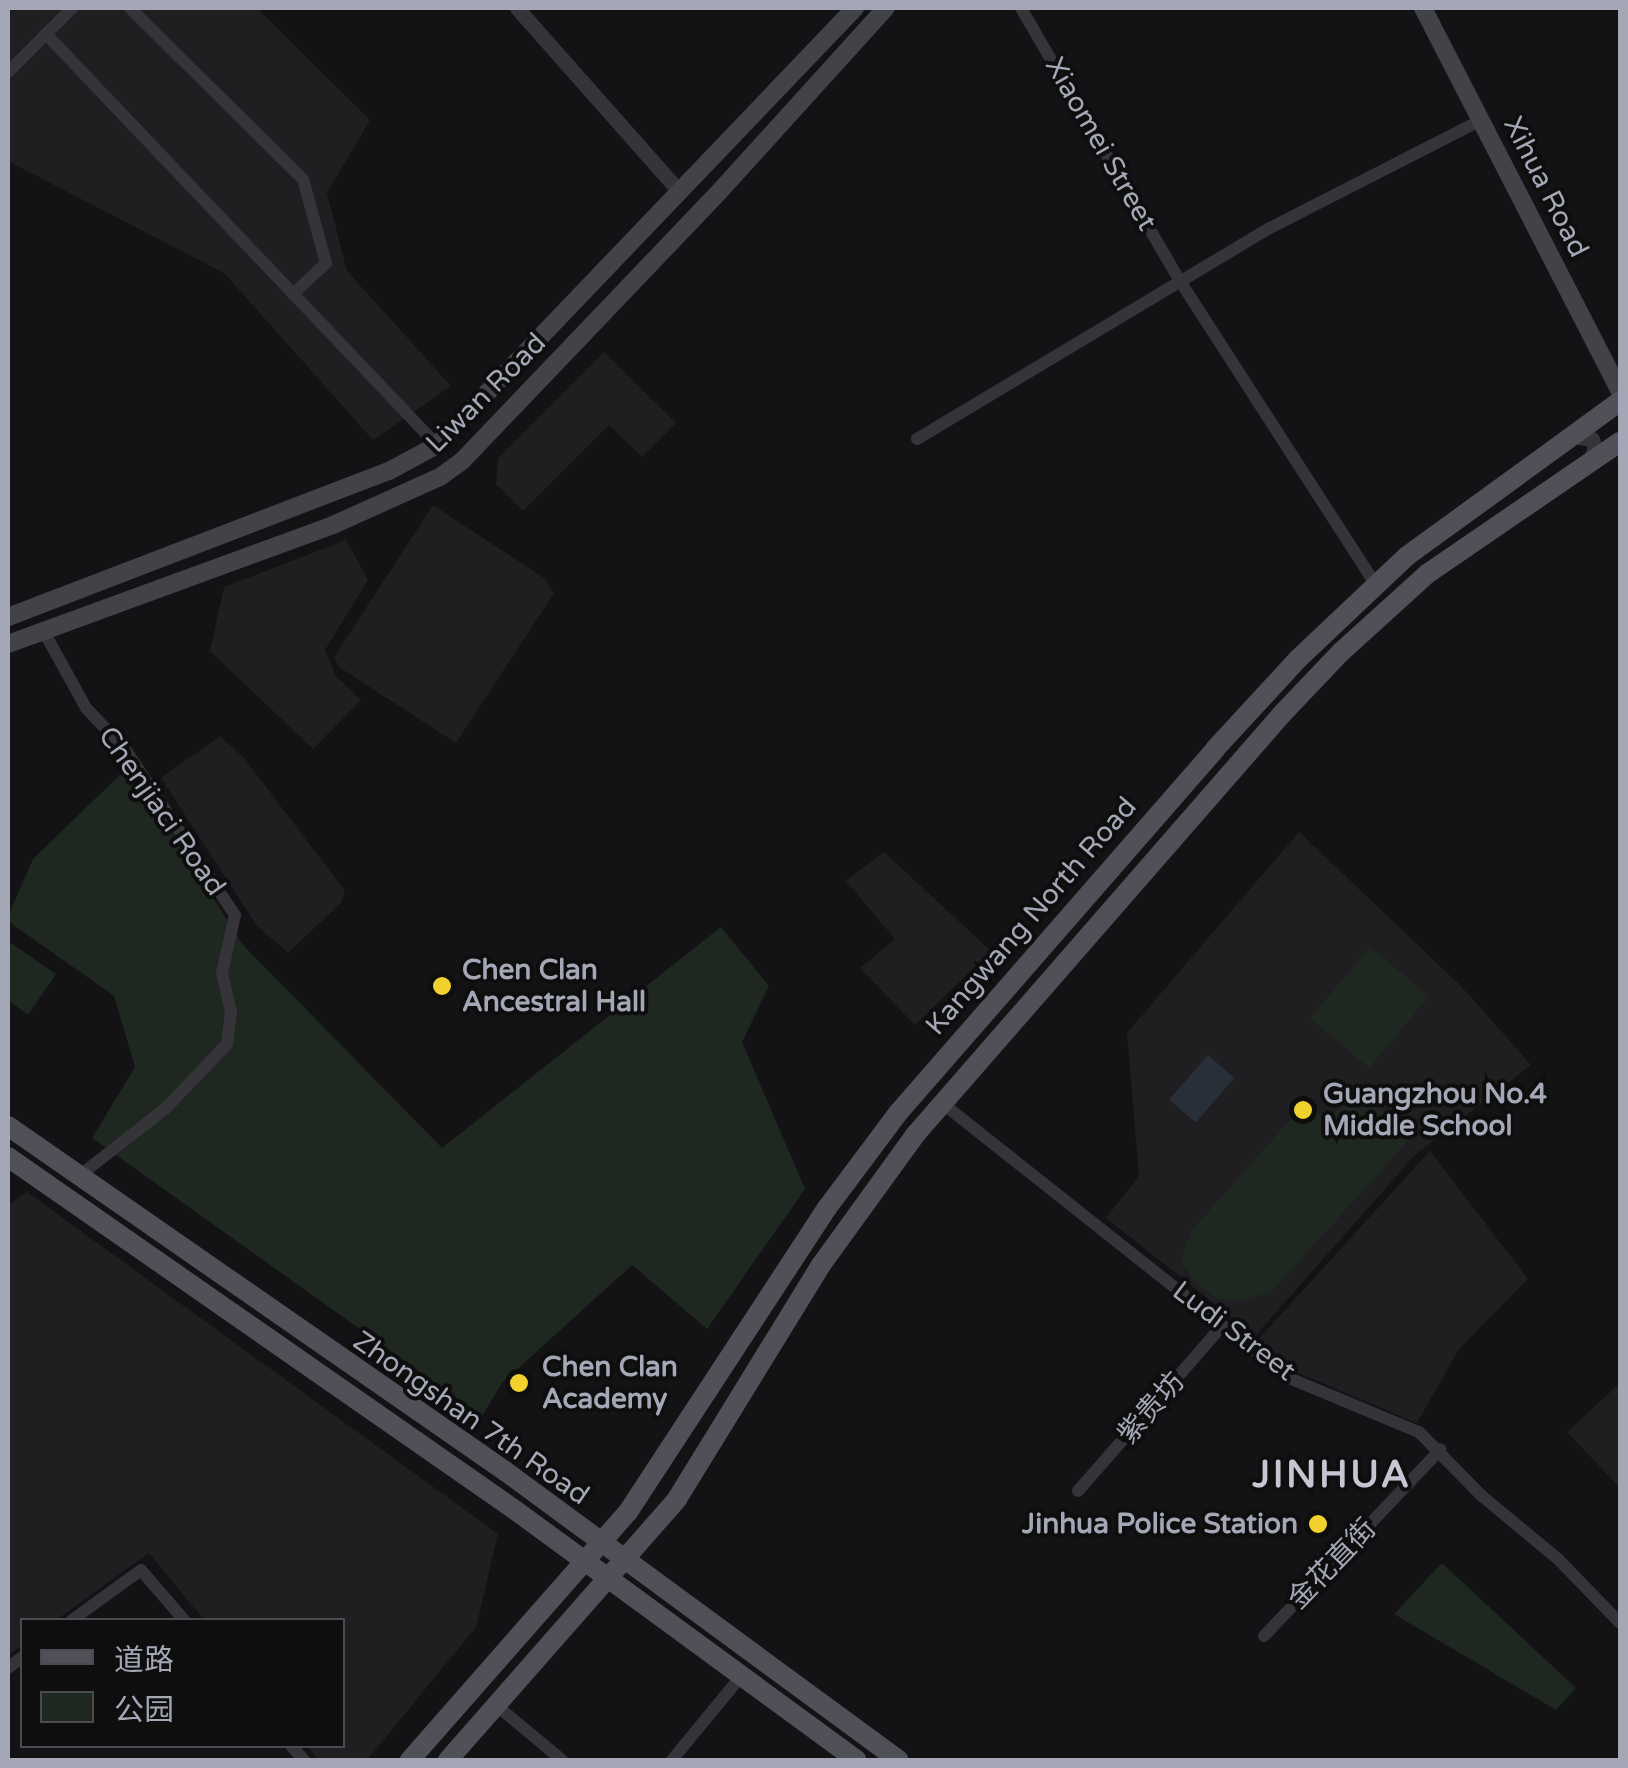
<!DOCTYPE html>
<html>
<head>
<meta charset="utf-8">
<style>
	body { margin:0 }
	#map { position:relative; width:1628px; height:1768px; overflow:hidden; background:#131315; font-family:"Varela Round","Noto Sans SC",sans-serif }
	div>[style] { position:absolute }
	.built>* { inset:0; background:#1f1f22 }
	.green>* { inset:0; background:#1f2721; transform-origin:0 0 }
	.water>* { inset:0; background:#292f38; transform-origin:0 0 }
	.minor>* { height:12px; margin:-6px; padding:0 6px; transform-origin:6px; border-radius:6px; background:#343439 }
	.tertiary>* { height:15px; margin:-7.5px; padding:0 7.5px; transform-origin:7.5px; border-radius:7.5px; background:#343439 }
	.secondary>* { height:18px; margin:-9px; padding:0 9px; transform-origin:9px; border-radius:9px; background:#424249 }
	.primary>* { height:20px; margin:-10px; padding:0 10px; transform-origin:10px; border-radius:10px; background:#505058 }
	.dots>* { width:28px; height:28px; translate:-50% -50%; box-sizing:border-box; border:5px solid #0e0e0f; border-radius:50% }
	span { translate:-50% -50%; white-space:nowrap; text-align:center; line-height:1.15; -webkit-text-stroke:8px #0e0e0f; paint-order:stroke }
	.street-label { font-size:28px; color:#a4a7b5 }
	.poi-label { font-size:28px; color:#a4a7b5; font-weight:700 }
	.left { translate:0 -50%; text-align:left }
	.right { translate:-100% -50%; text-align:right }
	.district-label { font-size:38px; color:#c5c6d1; font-weight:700; letter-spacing:2.5px }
	.frame { position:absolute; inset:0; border:10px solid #a4a7b5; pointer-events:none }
	.legend { position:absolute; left:20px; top:1618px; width:325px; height:130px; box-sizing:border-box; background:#0e0e0f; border:2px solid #4a4b51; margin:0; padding:12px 18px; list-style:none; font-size:30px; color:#a4a7b5 }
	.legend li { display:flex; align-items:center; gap:20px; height:50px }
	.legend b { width:50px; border:2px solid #4a4b51 }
</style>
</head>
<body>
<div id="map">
	<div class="built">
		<i style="clip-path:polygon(8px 8px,257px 8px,370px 120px,327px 193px,347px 271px,451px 386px,373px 440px,224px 273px,8px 161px)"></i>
		<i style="clip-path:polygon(604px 352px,676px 423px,642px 457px,609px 425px,523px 511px,496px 484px,498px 458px)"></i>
		<i style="clip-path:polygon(433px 505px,544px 578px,554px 593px,456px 743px,339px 667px,334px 657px)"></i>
		<i style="clip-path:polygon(346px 540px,368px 580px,325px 650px,336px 676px,361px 700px,313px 749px,210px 651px,224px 587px)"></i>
		<i style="clip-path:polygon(220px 736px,245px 759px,345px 891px,341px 903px,288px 953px,257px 926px,161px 778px)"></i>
		<i style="clip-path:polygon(1299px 832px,1462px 987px,1531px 1065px,1415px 1155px,1255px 1336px,1106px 1218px,1139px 1176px,1127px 1033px)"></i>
		<i style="clip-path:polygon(884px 852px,991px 951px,915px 1025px,860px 968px,895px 939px,846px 881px)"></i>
		<i style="clip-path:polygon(1430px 1151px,1528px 1279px,1459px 1349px,1417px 1423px,1296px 1372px,1255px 1343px)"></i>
		<i style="clip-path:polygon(27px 1192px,498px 1534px,476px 1627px,367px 1760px,319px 1760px,307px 1746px,342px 1746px,342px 1620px,204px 1620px,149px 1553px,56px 1620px,22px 1620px,22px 1645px,8px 1656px,8px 1205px)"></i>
		<i style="clip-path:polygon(1619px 1384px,1620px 1386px,1620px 1488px,1567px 1432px)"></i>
	</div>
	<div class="green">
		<i style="clip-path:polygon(129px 766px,243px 945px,442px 1148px,721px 927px,769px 986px,742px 1042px,805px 1189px,707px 1329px,632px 1265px,502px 1383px,482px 1416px,92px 1138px,135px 1067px,114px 996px,8px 921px,8px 916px,33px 859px)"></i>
		<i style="clip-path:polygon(8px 941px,56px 974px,28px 1015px,8px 1000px)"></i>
		<i style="left:1370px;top:947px;width:77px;height:93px;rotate:40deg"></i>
		<i style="clip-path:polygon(1361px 1087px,1409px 1140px,1271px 1292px,1240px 1301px,1218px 1299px,1195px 1283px,1181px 1261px,1191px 1231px,1300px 1109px,1330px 1117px)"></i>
		<i style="clip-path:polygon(1442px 1563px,1576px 1688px,1556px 1710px,1394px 1614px)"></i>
	</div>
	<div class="water">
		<i style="left:1208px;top:1055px;width:35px;height:59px;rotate:41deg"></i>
	</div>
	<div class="minor">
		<i style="left:130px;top:8px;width:243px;rotate:44.7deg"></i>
		<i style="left:303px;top:179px;width:87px;rotate:74.7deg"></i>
		<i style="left:326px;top:263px;width:45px;rotate:136.8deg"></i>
		<i style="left:1021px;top:8px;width:316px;rotate:59.8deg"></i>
		<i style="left:1180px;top:281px;width:362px;rotate:57.2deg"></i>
		<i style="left:46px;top:34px;width:567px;rotate:46.43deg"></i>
		<i style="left:8px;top:72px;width:91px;rotate:-45deg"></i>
		<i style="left:917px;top:439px;width:411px;rotate:-30.9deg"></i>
		<i style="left:1270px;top:228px;width:237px;rotate:-27.1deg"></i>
		<i style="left:43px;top:630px;width:89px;rotate:61.1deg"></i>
		<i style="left:86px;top:708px;width:57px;rotate:46.4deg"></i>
		<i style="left:125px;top:749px;width:199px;rotate:56.5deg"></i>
		<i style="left:235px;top:915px;width:59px;rotate:102.6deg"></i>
		<i style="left:222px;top:973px;width:40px;rotate:77deg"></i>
		<i style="left:231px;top:1012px;width:32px;rotate:97deg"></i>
		<i style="left:227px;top:1044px;width:88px;rotate:133.6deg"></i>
		<i style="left:166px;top:1108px;width:110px;rotate:142deg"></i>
		<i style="left:942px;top:1103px;width:443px;rotate:38.4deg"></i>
		<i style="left:1289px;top:1378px;width:141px;rotate:22.6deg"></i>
		<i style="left:1419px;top:1432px;width:90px;rotate:45.5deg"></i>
		<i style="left:1482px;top:1496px;width:99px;rotate:39.7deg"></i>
		<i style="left:1558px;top:1559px;width:89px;rotate:45.9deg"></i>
		<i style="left:1078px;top:1491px;width:220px;rotate:-48.9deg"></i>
		<i style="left:72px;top:1620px;width:85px;rotate:-35.9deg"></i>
		<i style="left:141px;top:1570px;width:66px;rotate:49.3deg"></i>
		<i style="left:1264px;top:1636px;width:257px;rotate:-46.6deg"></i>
		<i style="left:8px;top:1668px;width:18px;rotate:-38deg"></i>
		<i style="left:496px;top:1705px;width:86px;rotate:39.8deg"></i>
		<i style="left:291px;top:1746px;width:19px;rotate:47deg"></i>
		<i style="left:672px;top:1760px;width:110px;rotate:-50.5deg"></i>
	</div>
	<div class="tertiary">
		<i style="left:517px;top:8px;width:246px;rotate:48.5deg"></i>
		<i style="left:1571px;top:436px;width:21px;rotate:8deg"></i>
		<i style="left:1592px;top:439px;width:9px;rotate:72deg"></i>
		<i style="left:1595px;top:448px;width:16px;rotate:112deg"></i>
	</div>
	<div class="secondary">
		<i style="left:1423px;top:8px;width:431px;rotate:62.8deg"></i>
		<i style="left:8px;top:617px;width:408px;rotate:-21deg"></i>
		<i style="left:389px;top:471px;width:55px;rotate:-28.4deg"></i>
		<i style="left:437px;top:445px;width:605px;rotate:-46.27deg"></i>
		<i style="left:8px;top:644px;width:346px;rotate:-20.1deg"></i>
		<i style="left:333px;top:525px;width:117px;rotate:-24.2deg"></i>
		<i style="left:440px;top:477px;width:27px;rotate:-36deg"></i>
		<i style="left:462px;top:461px;width:372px;rotate:-46.3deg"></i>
		<i style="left:719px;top:192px;width:248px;rotate:-47.8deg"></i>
	</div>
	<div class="primary">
		<i style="left:8px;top:1126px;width:605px;rotate:34.77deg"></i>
		<i style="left:505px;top:1471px;width:488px;rotate:36.3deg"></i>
		<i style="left:8px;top:1157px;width:618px;rotate:34.85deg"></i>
		<i style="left:515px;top:1510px;width:423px;rotate:36.2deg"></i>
		<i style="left:410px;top:1760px;width:330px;rotate:-48.7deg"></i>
		<i style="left:628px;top:1512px;width:363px;rotate:-56.8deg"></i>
		<i style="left:827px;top:1208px;width:119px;rotate:-53.2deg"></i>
		<i style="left:898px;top:1113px;width:483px;rotate:-48.9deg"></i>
		<i style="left:1215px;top:749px;width:122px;rotate:-47.3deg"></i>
		<i style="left:1298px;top:659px;width:150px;rotate:-43.4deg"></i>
		<i style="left:1407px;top:556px;width:263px;rotate:-36deg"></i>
		<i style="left:448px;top:1760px;width:347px;rotate:-48.7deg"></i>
		<i style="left:677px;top:1499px;width:275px;rotate:-58.4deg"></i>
		<i style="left:821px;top:1265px;width:160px;rotate:-54.1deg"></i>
		<i style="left:915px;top:1135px;width:559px;rotate:-48.92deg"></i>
		<i style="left:1282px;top:714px;width:86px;rotate:-46.4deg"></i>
		<i style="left:1341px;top:652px;width:116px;rotate:-42.2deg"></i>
		<i style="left:1427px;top:574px;width:234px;rotate:-34.4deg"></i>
	</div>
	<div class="dots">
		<i style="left:442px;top:986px;background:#f1d12e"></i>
		<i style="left:1303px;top:1110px;background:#f1d12e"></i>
		<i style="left:519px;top:1383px;background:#f1d12e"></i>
		<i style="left:1318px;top:1524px;background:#f1d12e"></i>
	</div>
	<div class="street-label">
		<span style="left:1101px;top:144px;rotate:60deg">Xiaomei Street</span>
		<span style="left:1546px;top:187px;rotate:63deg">Xihua Road</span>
		<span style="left:486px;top:393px;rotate:-45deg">Liwan Road</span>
		<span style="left:162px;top:811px;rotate:55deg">Chenjiaci Road</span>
		<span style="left:1031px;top:916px;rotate:-49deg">Kangwang North Road</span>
		<span style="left:1234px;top:1331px;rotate:37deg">Ludi Street</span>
		<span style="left:1151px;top:1408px;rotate:-49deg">紫贵坊</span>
		<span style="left:471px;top:1418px;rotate:35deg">Zhongshan 7th Road</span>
		<span style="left:1332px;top:1564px;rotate:-46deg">金花直街</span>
	</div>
	<div class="poi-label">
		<span class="left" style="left:462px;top:986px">Chen Clan<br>Ancestral Hall</span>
		<span class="left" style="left:1323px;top:1110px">Guangzhou No.4<br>Middle School</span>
		<span class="left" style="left:542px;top:1383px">Chen Clan<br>Academy</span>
		<span class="right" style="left:1298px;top:1524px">Jinhua Police Station</span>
	</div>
	<div class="district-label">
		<span style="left:1332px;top:1476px">JINHUA</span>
	</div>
	<div class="frame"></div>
	<ul class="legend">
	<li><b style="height:12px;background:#505058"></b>道路</li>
	<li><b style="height:28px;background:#1f2721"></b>公园</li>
	</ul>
</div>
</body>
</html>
